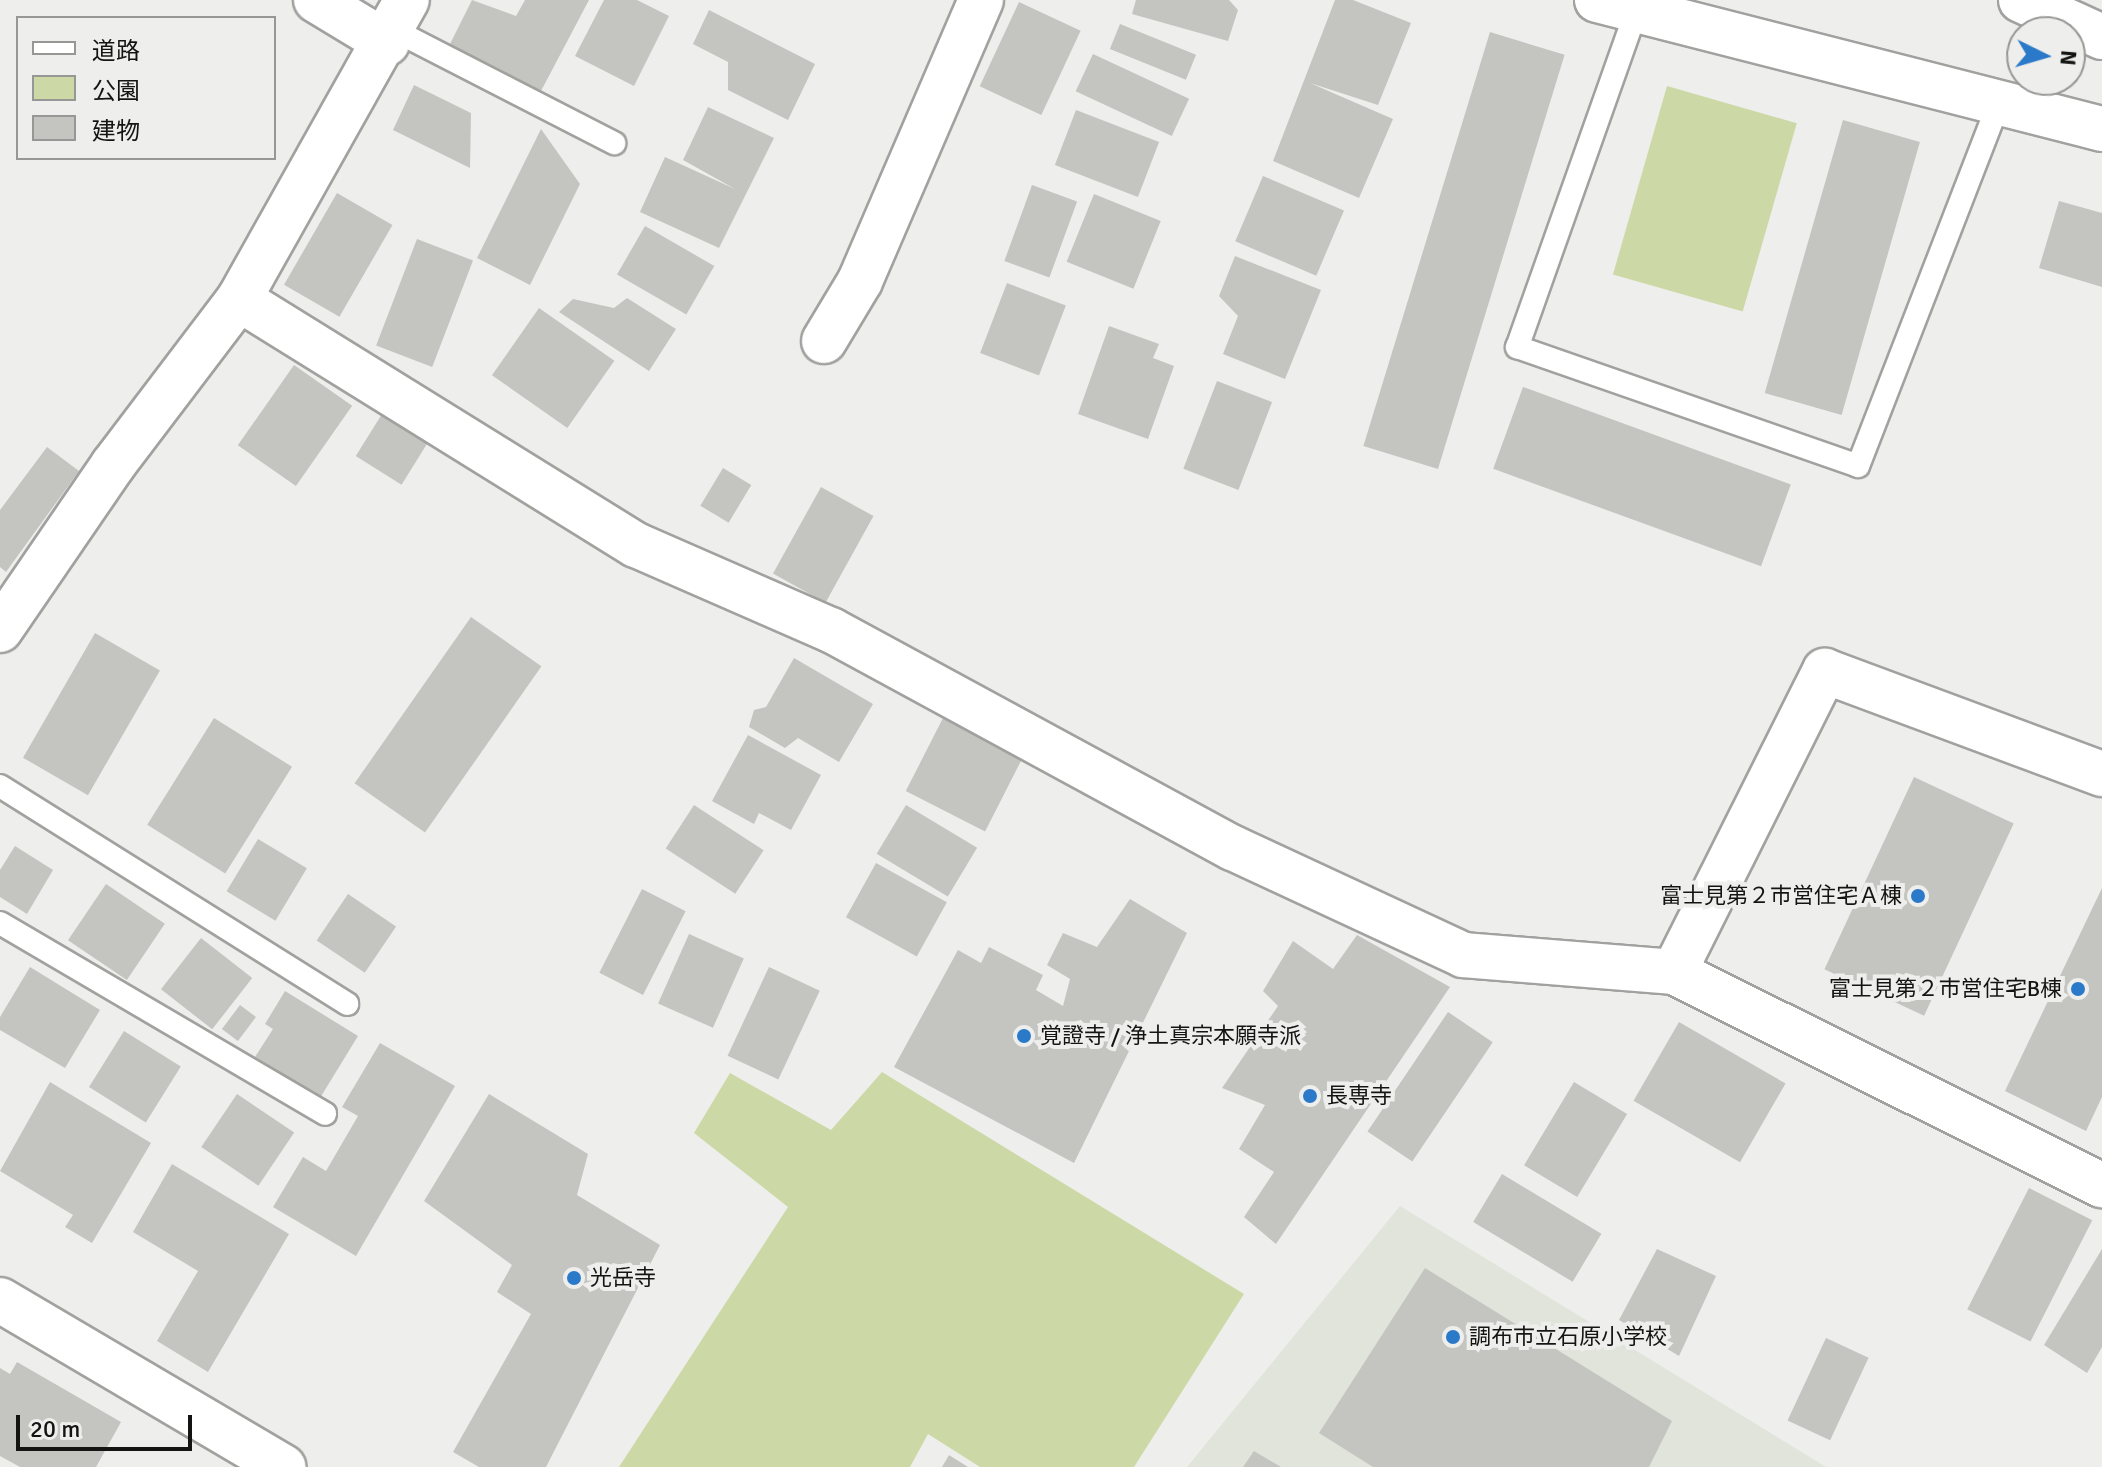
<!DOCTYPE html>
<html>
<head>
<meta charset="utf-8">
<style>
	body { margin:0 }
	#map { position:relative; width:2102px; height:1467px; overflow:hidden; background:#eeefec; font-family:Signika,"Noto Sans JP",sans-serif }
	div>[style] { position:absolute }
	.built>* { inset:0; background:#e1e4da }
	.green>* { inset:0; background:#ccd8a6; transform-origin:0 0 }
	.building>* { inset:0; background:#c4c4c1; transform-origin:0 0 }
	.roads { filter:drop-shadow(2px 0 #a1a29f) drop-shadow(-2px 0 #a1a29f) drop-shadow(0 2px #a1a29f) drop-shadow(0 -2px #a1a29f) }
	.service>* { height:22px; margin:-11px; padding:0 11px; transform-origin:11px; border-radius:11px; background:#fff }
	.minor>* { height:44px; margin:-22px; padding:0 22px; transform-origin:22px; border-radius:22px; background:#fff }
	.tertiary>* { height:44px; margin:-22px; padding:0 22px; transform-origin:22px; border-radius:22px; background:#fff }
	.motorway>* { height:44px; margin:-22px; padding:0 22px; transform-origin:22px; border-radius:22px; background:#fff }
	.dots>* { width:22px; height:22px; translate:-50% -50%; box-sizing:border-box; border:4px solid #eeefec; border-radius:50% }
	span { translate:-50% -50%; white-space:nowrap; text-align:center; line-height:1.15; -webkit-text-stroke:8px #eeefec; paint-order:stroke }
	.poi-label { font-size:22px; color:#141413 }
	.right { translate:-100% -50%; text-align:right }
	.left { translate:0 -50%; text-align:left }
	.legend { position:absolute; left:16px; top:16px; width:260px; height:144px; box-sizing:border-box; background:#eeefec; border:2px solid #979795; margin:0; padding:10px 14px; list-style:none; font-size:24px; color:#141413 }
	.legend li { display:flex; align-items:center; gap:16px; height:40px }
	.legend b { width:40px; border:2px solid #979795 }
	.north { position:absolute; left:2006px; top:16px; width:80px; height:80px; box-sizing:border-box; background:#eeefec; border:2px solid #979795; border-radius:50%; rotate:95deg; font-size:22px; font-weight:700; line-height:32px; text-align:center; color:#141413 }
	.north::after { content:''; display:block; margin:auto; width:28px; height:36px; background:#2b79c9; clip-path:polygon(50% 0,100% 100%,50% 72%,0 100%) }
	.scale { position:absolute; left:16px; top:1415px; width:176px; height:36px; box-sizing:border-box; border:4px solid #141413; border-top:0; padding-left:10px; font-size:24px; line-height:28px; white-space:nowrap; color:#141413; -webkit-text-stroke:6px #eeefec; paint-order:stroke }
</style>
</head>
<body>
<div id="map">
	<div class="built">
		<i style="clip-path:polygon(1400px 1206px,1826px 1467px,1187px 1467px)"></i>
	</div>
	<div class="green">
		<i style="left:1667px;top:86px;width:135px;height:196px;rotate:16deg"></i>
		<i style="clip-path:polygon(882px 1072px,1244px 1294px,1134px 1467px,980px 1467px,928px 1434px,910px 1467px,619px 1467px,788px 1207px,694px 1133px,730px 1073px,831px 1130px)"></i>
	</div>
	<div class="building">
		<i style="clip-path:polygon(472px 0,516px 16px,525px 0,589px 0,541px 91px,450px 44px)"></i>
		<i style="clip-path:polygon(604px 0,637px 0,669px 16px,634px 86px,575px 56px)"></i>
		<i style="clip-path:polygon(1136px 0,1229px 0,1238px 10px,1228px 41px,1132px 14px)"></i>
		<i style="clip-path:polygon(1335px 0,1353px 0,1411px 23px,1378px 105px,1310px 83px,1393px 119px,1359px 198px,1273px 161px)"></i>
		<i style="left:1019px;top:2px;width:68px;height:93px;rotate:25deg"></i>
		<i style="clip-path:polygon(709px 10px,815px 64px,788px 120px,728px 90px,728px 62px,693px 44px)"></i>
		<i style="left:1120px;top:24px;width:82px;height:27px;rotate:22deg"></i>
		<i style="left:1490px;top:32px;width:78px;height:433px;rotate:17deg"></i>
		<i style="left:1093px;top:54px;width:106px;height:41px;rotate:25deg"></i>
		<i style="clip-path:polygon(414px 85px,471px 113px,470px 168px,393px 130px)"></i>
		<i style="clip-path:polygon(708px 107px,774px 138px,719px 248px,640px 212px,665px 157px,735px 189px,683px 160px)"></i>
		<i style="left:1076px;top:110px;width:89px;height:59px;rotate:21deg"></i>
		<i style="left:1843px;top:120px;width:80px;height:284px;rotate:16deg"></i>
		<i style="clip-path:polygon(541px 129px,580px 184px,530px 285px,477px 258px)"></i>
		<i style="left:1263px;top:176px;width:88px;height:71px;rotate:23deg"></i>
		<i style="left:1032px;top:185px;width:48px;height:81px;rotate:20deg"></i>
		<i style="left:337px;top:193px;width:64px;height:106px;rotate:30deg"></i>
		<i style="left:1094px;top:194px;width:72px;height:73px;rotate:22deg"></i>
		<i style="clip-path:polygon(2059px 201px,2102px 213px,2102px 287px,2039px 268px)"></i>
		<i style="left:645px;top:226px;width:80px;height:56px;rotate:30deg"></i>
		<i style="left:417px;top:239px;width:60px;height:114px;rotate:21deg"></i>
		<i style="clip-path:polygon(1235px 256px,1321px 290px,1285px 379px,1223px 354px,1238px 316px,1219px 296px)"></i>
		<i style="left:1007px;top:283px;width:63px;height:75px;rotate:21deg"></i>
		<i style="clip-path:polygon(627px 298px,676px 329px,649px 371px,559px 312px,573px 299px,614px 308px)"></i>
		<i style="left:539px;top:308px;width:92px;height:82px;rotate:35deg"></i>
		<i style="clip-path:polygon(1109px 326px,1159px 344px,1153px 358px,1174px 366px,1148px 439px,1078px 414px)"></i>
		<i style="left:294px;top:365px;width:71px;height:98px;rotate:35deg"></i>
		<i style="left:1217px;top:381px;width:59px;height:94px;rotate:21deg"></i>
		<i style="left:1523px;top:387px;width:285px;height:87px;rotate:20deg"></i>
		<i style="left:387px;top:406px;width:54px;height:59px;rotate:32deg"></i>
		<i style="clip-path:polygon(47px 447px,79px 471px,6px 572px,0 567px,0 510px)"></i>
		<i style="left:723px;top:468px;width:33px;height:44px;rotate:31deg"></i>
		<i style="left:821px;top:487px;width:60px;height:99px;rotate:29deg"></i>
		<i style="left:471px;top:617px;width:86px;height:203px;rotate:35deg"></i>
		<i style="left:95px;top:633px;width:75px;height:144px;rotate:30deg"></i>
		<i style="clip-path:polygon(794px 658px,873px 704px,839px 762px,798px 738px,785px 748px,749px 727px,754px 710px,766px 707px)"></i>
		<i style="left:214px;top:718px;width:92px;height:126px;rotate:32deg"></i>
		<i style="left:943px;top:718px;width:89px;height:82px;rotate:27deg"></i>
		<i style="clip-path:polygon(748px 735px,821px 775px,791px 830px,759px 813px,754px 824px,712px 801px)"></i>
		<i style="left:1914px;top:777px;width:110px;height:212px;rotate:25deg"></i>
		<i style="left:694px;top:805px;width:83px;height:52px;rotate:33deg"></i>
		<i style="left:906px;top:805px;width:83px;height:57px;rotate:31deg"></i>
		<i style="left:258px;top:839px;width:57px;height:61px;rotate:31deg"></i>
		<i style="clip-path:polygon(15px 846px,53px 870px,27px 914px,0 897px,0 870px)"></i>
		<i style="left:876px;top:863px;width:81px;height:62px;rotate:29deg"></i>
		<i style="left:106px;top:884px;width:71px;height:68px;rotate:34deg"></i>
		<i style="clip-path:polygon(2102px 888px,2102px 1097px,2086px 1131px,2005px 1091px)"></i>
		<i style="left:642px;top:889px;width:49px;height:94px;rotate:27deg"></i>
		<i style="left:348px;top:894px;width:58px;height:56px;rotate:34deg"></i>
		<i style="clip-path:polygon(1130px 899px,1187px 933px,1074px 1163px,894px 1067px,958px 950px,981px 963px,989px 947px,1043px 975px,1036px 990px,1063px 1006px,1070px 979px,1047px 965px,1063px 933px,1097px 947px)"></i>
		<i style="left:689px;top:934px;width:60px;height:76px;rotate:24deg"></i>
		<i style="clip-path:polygon(1357px 935px,1450px 987px,1276px 1244px,1244px 1217px,1274px 1172px,1239px 1149px,1265px 1105px,1222px 1088px,1278px 1006px,1263px 991px,1293px 941px,1333px 969px)"></i>
		<i style="left:201px;top:938px;width:65px;height:65px;rotate:38deg"></i>
		<i style="clip-path:polygon(30px 967px,100px 1010px,65px 1068px,0 1030px,0 1017px)"></i>
		<i style="left:769px;top:967px;width:56px;height:98px;rotate:25deg"></i>
		<i style="clip-path:polygon(285px 991px,358px 1036px,320px 1098px,255px 1057px,273px 1029px,265px 1024px)"></i>
		<i style="left:240px;top:1005px;width:20px;height:30px;rotate:37deg"></i>
		<i style="left:1448px;top:1012px;width:54px;height:144px;rotate:34deg"></i>
		<i style="left:1679px;top:1022px;width:123px;height:91px;rotate:30deg"></i>
		<i style="left:124px;top:1031px;width:67px;height:66px;rotate:32deg"></i>
		<i style="clip-path:polygon(380px 1043px,455px 1086px,356px 1256px,273px 1207px,303px 1157px,326px 1171px,358px 1116px,342px 1107px)"></i>
		<i style="clip-path:polygon(50px 1082px,151px 1143px,92px 1243px,65px 1227px,73px 1215px,0 1171px)"></i>
		<i style="left:1574px;top:1082px;width:62px;height:97px;rotate:31deg"></i>
		<i style="left:237px;top:1094px;width:69px;height:64px;rotate:34deg"></i>
		<i style="clip-path:polygon(489px 1094px,588px 1154px,577px 1195px,660px 1245px,546px 1467px,479px 1467px,453px 1452px,531px 1314px,497px 1292px,512px 1265px,424px 1201px)"></i>
		<i style="clip-path:polygon(172px 1164px,289px 1234px,208px 1372px,157px 1341px,198px 1271px,133px 1232px)"></i>
		<i style="left:1502px;top:1174px;width:116px;height:56px;rotate:31deg"></i>
		<i style="left:2029px;top:1188px;width:71px;height:136px;rotate:27deg"></i>
		<i style="clip-path:polygon(1657px 1249px,1716px 1276px,1679px 1356px,1619px 1320px)"></i>
		<i style="clip-path:polygon(2102px 1249px,2102px 1347px,2087px 1373px,2044px 1345px)"></i>
		<i style="clip-path:polygon(1425px 1268px,1672px 1421px,1649px 1467px,1373px 1467px,1319px 1433px)"></i>
		<i style="left:1826px;top:1338px;width:47px;height:91px;rotate:25deg"></i>
		<i style="clip-path:polygon(17px 1362px,121px 1422px,96px 1467px,20px 1467px,0 1456px,0 1368px,10px 1374px)"></i>
		<i style="clip-path:polygon(1254px 1451px,1281px 1467px,1243px 1467px)"></i>
		<i style="clip-path:polygon(949px 1455px,968px 1467px,942px 1467px)"></i>
	</div>
	<div class="roads">
		<div class="service">
			<i style="left:1637px;top:9px;width:359px;rotate:109.5deg"></i>
			<i style="left:1517px;top:347px;width:361px;rotate:19.2deg"></i>
			<i style="left:1858px;top:466px;width:387px;rotate:-68.8deg"></i>
			<i style="left:392px;top:29px;width:250px;rotate:27.2deg"></i>
			<i style="left:0;top:786px;width:410px;rotate:32.1deg"></i>
			<i style="left:0;top:923px;width:377px;rotate:30.4deg"></i>
		</div>
		<div class="minor">
			<i style="left:316px;top:0;width:83px;rotate:31.2deg"></i>
			<i style="left:239px;top:299px;width:467px;rotate:31.8deg"></i>
			<i style="left:636px;top:545px;width:213px;rotate:23.6deg"></i>
			<i style="left:831px;top:630px;width:457px;rotate:28.5deg"></i>
			<i style="left:1233px;top:848px;width:254px;rotate:24.9deg"></i>
			<i style="left:1463px;top:955px;width:212px;rotate:4.6deg"></i>
			<i style="left:1674px;top:972px;width:478px;rotate:26.5deg"></i>
			<i style="left:824px;top:341px;width:70px;rotate:-59deg"></i>
			<i style="left:860px;top:281px;width:306px;rotate:-66.7deg"></i>
			<i style="left:0;top:630px;width:200px;rotate:-55.6deg"></i>
			<i style="left:113px;top:465px;width:208px;rotate:-52.8deg"></i>
			<i style="left:239px;top:299px;width:343px;rotate:-60.7deg"></i>
			<i style="left:1674px;top:972px;width:337px;rotate:-63.4deg"></i>
			<i style="left:1825px;top:671px;width:296px;rotate:20.4deg"></i>
		</div>
		<div class="tertiary">
			<i style="left:1597px;top:0;width:521px;rotate:14.33deg"></i>
			<i style="left:0;top:1300px;width:329px;rotate:30.5deg"></i>
		</div>
		<div class="motorway">
			<i style="left:2021px;top:0;width:89px;rotate:24.6deg"></i>
		</div>
	</div>
	<div class="dots">
		<i style="left:1918px;top:896px;background:#2b79c9"></i>
		<i style="left:2078px;top:989px;background:#2b79c9"></i>
		<i style="left:1024px;top:1036px;background:#2b79c9"></i>
		<i style="left:1310px;top:1096px;background:#2b79c9"></i>
		<i style="left:574px;top:1278px;background:#2b79c9"></i>
		<i style="left:1453px;top:1337px;background:#2b79c9"></i>
	</div>
	<div class="poi-label">
		<span class="right" style="left:1902px;top:896px">富士見第２市営住宅Ａ棟</span>
		<span class="right" style="left:2062px;top:989px">富士見第２市営住宅B棟</span>
		<span class="left" style="left:1040px;top:1036px">覚證寺 / 浄土真宗本願寺派</span>
		<span class="left" style="left:1326px;top:1096px">長専寺</span>
		<span class="left" style="left:590px;top:1278px">光岳寺</span>
		<span class="left" style="left:1469px;top:1337px">調布市立石原小学校</span>
	</div>
	<ul class="legend">
	<li><b style="height:10px;background:#fff"></b>道路</li>
	<li><b style="height:22px;background:#ccd8a6"></b>公園</li>
	<li><b style="height:22px;background:#c4c4c1"></b>建物</li>
	</ul>
	<div class="north">N</div>
	<div class="scale">20 m</div>
</div>
</body>
</html>
